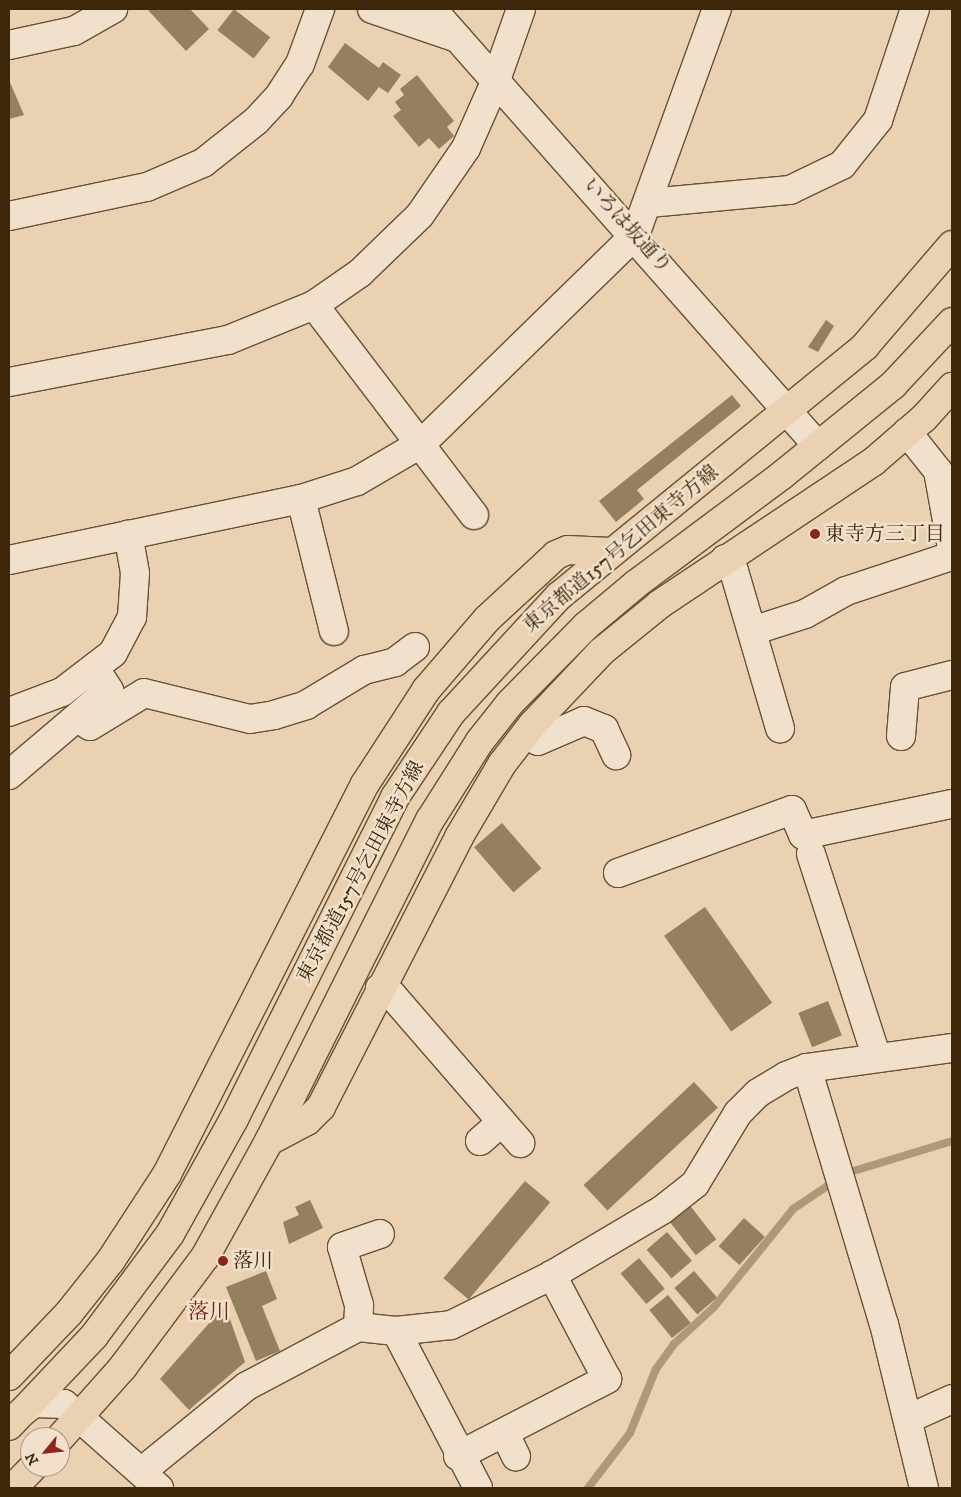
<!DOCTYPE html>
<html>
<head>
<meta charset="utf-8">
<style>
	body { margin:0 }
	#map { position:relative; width:961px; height:1497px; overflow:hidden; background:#e9d1b1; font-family:"IM FELL DW Pica","Noto Serif JP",serif }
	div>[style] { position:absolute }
	.stream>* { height:8px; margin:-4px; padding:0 4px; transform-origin:4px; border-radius:4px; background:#af9778 }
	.building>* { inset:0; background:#967f60; transform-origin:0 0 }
	.roads { filter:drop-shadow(1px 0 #685133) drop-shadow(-1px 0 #685133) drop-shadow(0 1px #685133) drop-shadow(0 -1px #685133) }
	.minor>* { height:28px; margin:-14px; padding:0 14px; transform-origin:14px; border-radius:14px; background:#f1e1cc }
	.major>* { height:28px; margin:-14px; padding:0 14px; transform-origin:14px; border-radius:14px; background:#e9d1b1 }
	.dots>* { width:14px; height:14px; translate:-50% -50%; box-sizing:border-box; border:2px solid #f1e1cc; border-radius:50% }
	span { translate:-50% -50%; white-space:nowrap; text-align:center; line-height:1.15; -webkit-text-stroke:5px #f1e1cc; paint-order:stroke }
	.street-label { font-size:20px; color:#3d2609 }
	.poi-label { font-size:20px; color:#3d2609 }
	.left { translate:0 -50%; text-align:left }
	.neighbourhood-label { font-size:21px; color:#7a1f14 }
	.frame { position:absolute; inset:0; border:10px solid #3d2609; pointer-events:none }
	.north { position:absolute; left:20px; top:1427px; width:50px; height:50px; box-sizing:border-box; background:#f1e1cc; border:1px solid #a9967e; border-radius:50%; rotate:242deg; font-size:14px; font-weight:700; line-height:20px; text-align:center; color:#3d2609 }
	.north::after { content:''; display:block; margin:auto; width:18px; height:22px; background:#8f2418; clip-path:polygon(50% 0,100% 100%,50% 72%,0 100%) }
</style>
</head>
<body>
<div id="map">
	<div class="stream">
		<i style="left:588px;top:1488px;width:69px;rotate:-52.6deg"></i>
		<i style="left:630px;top:1433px;width:69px;rotate:-67.9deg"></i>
		<i style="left:656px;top:1369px;width:31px;rotate:-54deg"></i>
		<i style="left:674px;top:1344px;width:54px;rotate:-42.8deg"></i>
		<i style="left:714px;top:1307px;width:126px;rotate:-51.1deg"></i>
		<i style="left:793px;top:1209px;width:65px;rotate:-33.7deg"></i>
		<i style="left:847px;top:1173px;width:110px;rotate:-16.9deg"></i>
	</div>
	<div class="building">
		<i style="clip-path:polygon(147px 9px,190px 9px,209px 29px,186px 51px)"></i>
		<i style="left:234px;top:9px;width:46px;height:27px;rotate:38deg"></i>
		<i style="clip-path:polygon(345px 43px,379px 68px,383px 62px,401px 75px,388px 93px,379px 87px,368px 101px,328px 67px)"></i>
		<i style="clip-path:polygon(417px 75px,454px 121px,447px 127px,454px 136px,439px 149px,429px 138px,419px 147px,393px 116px,401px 110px,395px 102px,404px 95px,400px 89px)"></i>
		<i style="clip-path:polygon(9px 80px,24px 115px,9px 119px)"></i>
		<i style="clip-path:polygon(826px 320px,834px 326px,818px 352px,808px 347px)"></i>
		<i style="clip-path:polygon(732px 395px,741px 406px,637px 490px,644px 499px,616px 522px,599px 501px)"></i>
		<i style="left:502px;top:823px;width:60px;height:37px;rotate:49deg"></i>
		<i style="left:705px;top:907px;width:117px;height:50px;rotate:55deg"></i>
		<i style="left:828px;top:1001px;width:37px;height:32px;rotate:68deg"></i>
		<i style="left:694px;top:1082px;width:35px;height:151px;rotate:47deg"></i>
		<i style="left:525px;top:1181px;width:33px;height:127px;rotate:40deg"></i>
		<i style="clip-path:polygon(310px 1200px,323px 1228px,289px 1244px,283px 1222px,299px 1215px,295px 1207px)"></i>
		<i style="left:688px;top:1203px;width:46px;height:26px;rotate:52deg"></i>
		<i style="left:744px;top:1218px;width:28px;height:38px;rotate:42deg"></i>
		<i style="left:667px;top:1232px;width:38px;height:27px;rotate:49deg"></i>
		<i style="left:639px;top:1258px;width:40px;height:24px;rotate:50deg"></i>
		<i style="clip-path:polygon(266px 1271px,277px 1299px,262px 1306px,280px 1351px,256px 1361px,226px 1287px)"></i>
		<i style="left:694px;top:1271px;width:35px;height:26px;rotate:49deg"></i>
		<i style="left:668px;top:1295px;width:36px;height:24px;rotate:51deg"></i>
		<i style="clip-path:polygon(225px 1305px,245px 1362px,189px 1410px,160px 1379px)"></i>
	</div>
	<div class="roads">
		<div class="minor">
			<i style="left:372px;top:9px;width:90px;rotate:18.8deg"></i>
			<i style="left:432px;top:9px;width:583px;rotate:48.55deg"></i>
			<i style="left:9px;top:45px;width:66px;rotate:-12.2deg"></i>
			<i style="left:74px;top:31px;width:45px;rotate:-29.4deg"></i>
			<i style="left:649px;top:203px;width:142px;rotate:-5.3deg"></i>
			<i style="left:790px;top:190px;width:58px;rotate:-25.7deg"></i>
			<i style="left:842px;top:165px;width:58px;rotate:-51.3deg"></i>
			<i style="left:878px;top:120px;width:117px;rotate:-71.6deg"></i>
			<i style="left:9px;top:216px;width:141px;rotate:-11.9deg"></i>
			<i style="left:147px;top:187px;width:61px;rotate:-23.2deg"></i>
			<i style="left:203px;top:163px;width:68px;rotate:-38.4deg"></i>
			<i style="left:256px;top:121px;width:34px;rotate:-47deg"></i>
			<i style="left:279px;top:96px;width:38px;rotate:-57deg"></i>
			<i style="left:300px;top:64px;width:59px;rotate:-70deg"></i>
			<i style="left:314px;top:305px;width:264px;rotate:52.7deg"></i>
			<i style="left:9px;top:382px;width:223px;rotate:-10.9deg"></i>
			<i style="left:228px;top:340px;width:93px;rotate:-22.1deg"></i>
			<i style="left:314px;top:305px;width:56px;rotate:-34.8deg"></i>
			<i style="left:360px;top:273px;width:83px;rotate:-44deg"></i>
			<i style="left:420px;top:215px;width:81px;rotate:-55.5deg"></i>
			<i style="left:466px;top:148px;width:74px;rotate:-66.2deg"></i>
			<i style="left:496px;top:80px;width:75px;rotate:-70.6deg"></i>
			<i style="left:907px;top:432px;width:50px;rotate:51.5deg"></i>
			<i style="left:938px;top:471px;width:78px;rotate:79.7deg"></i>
			<i style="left:301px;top:499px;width:136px;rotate:76deg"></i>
			<i style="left:725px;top:559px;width:15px;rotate:53deg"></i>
			<i style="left:734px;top:571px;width:164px;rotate:73.7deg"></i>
			<i style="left:9px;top:560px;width:298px;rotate:-11.8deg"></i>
			<i style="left:301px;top:499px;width:59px;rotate:-17.8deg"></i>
			<i style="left:357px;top:481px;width:75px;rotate:-30.3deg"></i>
			<i style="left:422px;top:443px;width:298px;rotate:-44.3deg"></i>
			<i style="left:635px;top:235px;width:240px;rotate:-70.1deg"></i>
			<i style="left:752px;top:631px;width:56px;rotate:-17.8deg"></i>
			<i style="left:805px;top:614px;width:47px;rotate:-29.3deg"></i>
			<i style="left:846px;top:591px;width:112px;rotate:-18.3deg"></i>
			<i style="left:9px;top:712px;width:57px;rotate:-20.7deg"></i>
			<i style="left:62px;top:692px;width:64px;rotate:-37.4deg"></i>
			<i style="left:113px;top:653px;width:41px;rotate:-62.2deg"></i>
			<i style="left:132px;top:617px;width:44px;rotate:-86.1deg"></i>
			<i style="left:135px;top:573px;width:39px;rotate:-100deg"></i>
			<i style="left:80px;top:719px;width:12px;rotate:35deg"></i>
			<i style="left:90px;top:726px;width:63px;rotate:-31.4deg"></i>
			<i style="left:144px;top:693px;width:109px;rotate:13.8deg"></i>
			<i style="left:250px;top:719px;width:24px;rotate:-9deg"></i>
			<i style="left:274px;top:715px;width:34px;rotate:-17deg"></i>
			<i style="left:306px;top:705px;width:68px;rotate:-31.1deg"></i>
			<i style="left:364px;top:670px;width:32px;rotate:-14deg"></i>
			<i style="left:395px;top:662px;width:25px;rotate:-37deg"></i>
			<i style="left:527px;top:732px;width:14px;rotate:39deg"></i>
			<i style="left:538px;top:741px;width:50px;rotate:-23.5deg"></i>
			<i style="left:584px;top:721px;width:22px;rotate:22deg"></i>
			<i style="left:604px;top:729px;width:29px;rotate:65deg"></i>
			<i style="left:901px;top:736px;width:49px;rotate:-85.3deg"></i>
			<i style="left:905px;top:687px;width:49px;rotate:-14.3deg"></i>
			<i style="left:9px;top:775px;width:131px;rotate:-40.4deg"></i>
			<i style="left:109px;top:690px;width:24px;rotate:-123deg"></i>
			<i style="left:811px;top:854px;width:214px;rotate:72.1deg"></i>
			<i style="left:618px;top:873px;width:185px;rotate:-19.9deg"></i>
			<i style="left:792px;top:810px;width:27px;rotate:66deg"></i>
			<i style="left:803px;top:835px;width:152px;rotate:-11.8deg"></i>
			<i style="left:380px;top:988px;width:14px;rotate:30deg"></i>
			<i style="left:392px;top:995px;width:196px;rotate:49.1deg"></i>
			<i style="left:807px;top:1068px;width:267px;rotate:73.3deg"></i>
			<i style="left:884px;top:1324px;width:169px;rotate:76.3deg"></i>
			<i style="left:480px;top:1141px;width:29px;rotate:-41deg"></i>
			<i style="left:358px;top:1327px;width:22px;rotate:-87deg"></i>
			<i style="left:359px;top:1305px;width:60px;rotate:-106.3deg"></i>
			<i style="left:342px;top:1247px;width:40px;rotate:-18.9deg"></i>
			<i style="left:396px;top:1331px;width:177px;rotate:62.4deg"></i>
			<i style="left:22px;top:1412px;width:15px;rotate:-37deg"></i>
			<i style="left:34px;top:1403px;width:30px;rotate:2deg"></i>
			<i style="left:64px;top:1404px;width:127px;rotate:41.5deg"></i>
			<i style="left:908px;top:1419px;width:48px;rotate:-24.4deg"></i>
			<i style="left:505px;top:1434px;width:25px;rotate:64deg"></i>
			<i style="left:458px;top:1456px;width:168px;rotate:-27.3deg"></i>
			<i style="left:607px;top:1379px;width:118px;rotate:-117.9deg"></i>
			<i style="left:141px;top:1472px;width:136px;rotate:-39.1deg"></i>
			<i style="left:247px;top:1386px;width:126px;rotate:-28deg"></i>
			<i style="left:358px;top:1327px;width:38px;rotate:6deg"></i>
			<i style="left:396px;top:1331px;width:55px;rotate:-6.2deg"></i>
			<i style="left:451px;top:1325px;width:113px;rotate:-26.3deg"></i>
			<i style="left:552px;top:1275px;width:128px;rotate:-30.6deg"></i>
			<i style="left:662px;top:1210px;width:42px;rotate:-38.2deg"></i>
			<i style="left:695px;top:1184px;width:83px;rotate:-58.8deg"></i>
			<i style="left:738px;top:1113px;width:28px;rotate:-45deg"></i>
			<i style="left:758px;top:1093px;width:33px;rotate:-31deg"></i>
			<i style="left:786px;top:1076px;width:22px;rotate:-21deg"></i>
			<i style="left:807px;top:1068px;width:146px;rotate:-7.9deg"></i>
		</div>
		<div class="major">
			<i style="left:269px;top:1141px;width:43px;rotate:-27.8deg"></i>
			<i style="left:307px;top:1121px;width:20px;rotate:-45deg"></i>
			<i style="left:321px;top:1107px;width:303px;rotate:-62.9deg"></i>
			<i style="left:459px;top:837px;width:85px;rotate:-59.5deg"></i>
			<i style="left:502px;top:764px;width:51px;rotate:-52.2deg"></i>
			<i style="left:533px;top:724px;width:99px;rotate:-46.6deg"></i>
			<i style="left:601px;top:652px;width:76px;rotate:-39.1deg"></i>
			<i style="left:660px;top:604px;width:256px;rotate:-33.7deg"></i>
			<i style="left:873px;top:462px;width:67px;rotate:-40.8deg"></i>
			<i style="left:924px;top:418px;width:42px;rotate:-47.9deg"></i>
			<i style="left:9px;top:1376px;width:87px;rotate:-46.4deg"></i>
			<i style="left:69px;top:1313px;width:68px;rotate:-51.6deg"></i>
			<i style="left:111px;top:1260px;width:103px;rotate:-56.9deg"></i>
			<i style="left:167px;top:1174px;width:437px;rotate:-63.1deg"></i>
			<i style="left:365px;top:784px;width:112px;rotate:-57deg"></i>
			<i style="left:426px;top:690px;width:94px;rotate:-49.3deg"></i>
			<i style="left:487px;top:619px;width:94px;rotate:-42.8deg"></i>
			<i style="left:556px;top:555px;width:13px;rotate:-23deg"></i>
			<i style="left:568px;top:550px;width:43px;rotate:2.7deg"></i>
			<i style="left:9px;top:1426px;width:124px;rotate:-46.6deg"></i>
			<i style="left:94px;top:1336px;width:127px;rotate:-53.3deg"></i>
			<i style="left:170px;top:1234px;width:132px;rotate:-60.9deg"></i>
			<i style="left:234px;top:1119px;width:360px;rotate:-63.4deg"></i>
			<i style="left:395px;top:797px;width:101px;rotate:-56.3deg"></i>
			<i style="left:451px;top:713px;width:159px;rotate:-47.3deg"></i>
			<i style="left:559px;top:596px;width:395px;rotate:-39.2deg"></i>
			<i style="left:865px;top:346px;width:133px;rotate:-49.3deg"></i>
			<i style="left:60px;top:1438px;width:95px;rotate:-48.4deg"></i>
			<i style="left:123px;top:1367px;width:137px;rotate:-53.3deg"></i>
			<i style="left:205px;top:1257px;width:132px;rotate:-61.1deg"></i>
			<i style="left:269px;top:1141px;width:359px;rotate:-63.4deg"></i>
			<i style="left:430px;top:820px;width:93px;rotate:-57.7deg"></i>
			<i style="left:480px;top:741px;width:48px;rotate:-51.7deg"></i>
			<i style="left:510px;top:703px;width:108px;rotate:-45.4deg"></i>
			<i style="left:586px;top:626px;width:65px;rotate:-40deg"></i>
			<i style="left:636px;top:584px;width:182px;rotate:-36.7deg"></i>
			<i style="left:782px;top:475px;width:143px;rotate:-39deg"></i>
			<i style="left:893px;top:385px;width:86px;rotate:-46.9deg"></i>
			<i style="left:13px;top:1488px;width:29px;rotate:-46deg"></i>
		</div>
	</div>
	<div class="dots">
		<i style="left:815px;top:534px;background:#8f2418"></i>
		<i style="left:223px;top:1261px;background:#8f2418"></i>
	</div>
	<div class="street-label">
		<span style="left:627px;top:226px;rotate:48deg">いろは坂通り</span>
		<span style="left:621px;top:549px;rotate:-40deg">東京都道157号乞田東寺方線</span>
		<span style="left:361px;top:872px;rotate:-62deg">東京都道157号乞田東寺方線</span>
	</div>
	<div class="poi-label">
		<span class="left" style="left:825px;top:534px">東寺方三丁目</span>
		<span class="left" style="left:233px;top:1261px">落川</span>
	</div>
	<div class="neighbourhood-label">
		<span style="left:209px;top:1312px">落川</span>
	</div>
	<div class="frame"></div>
	<div class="north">N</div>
</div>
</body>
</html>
